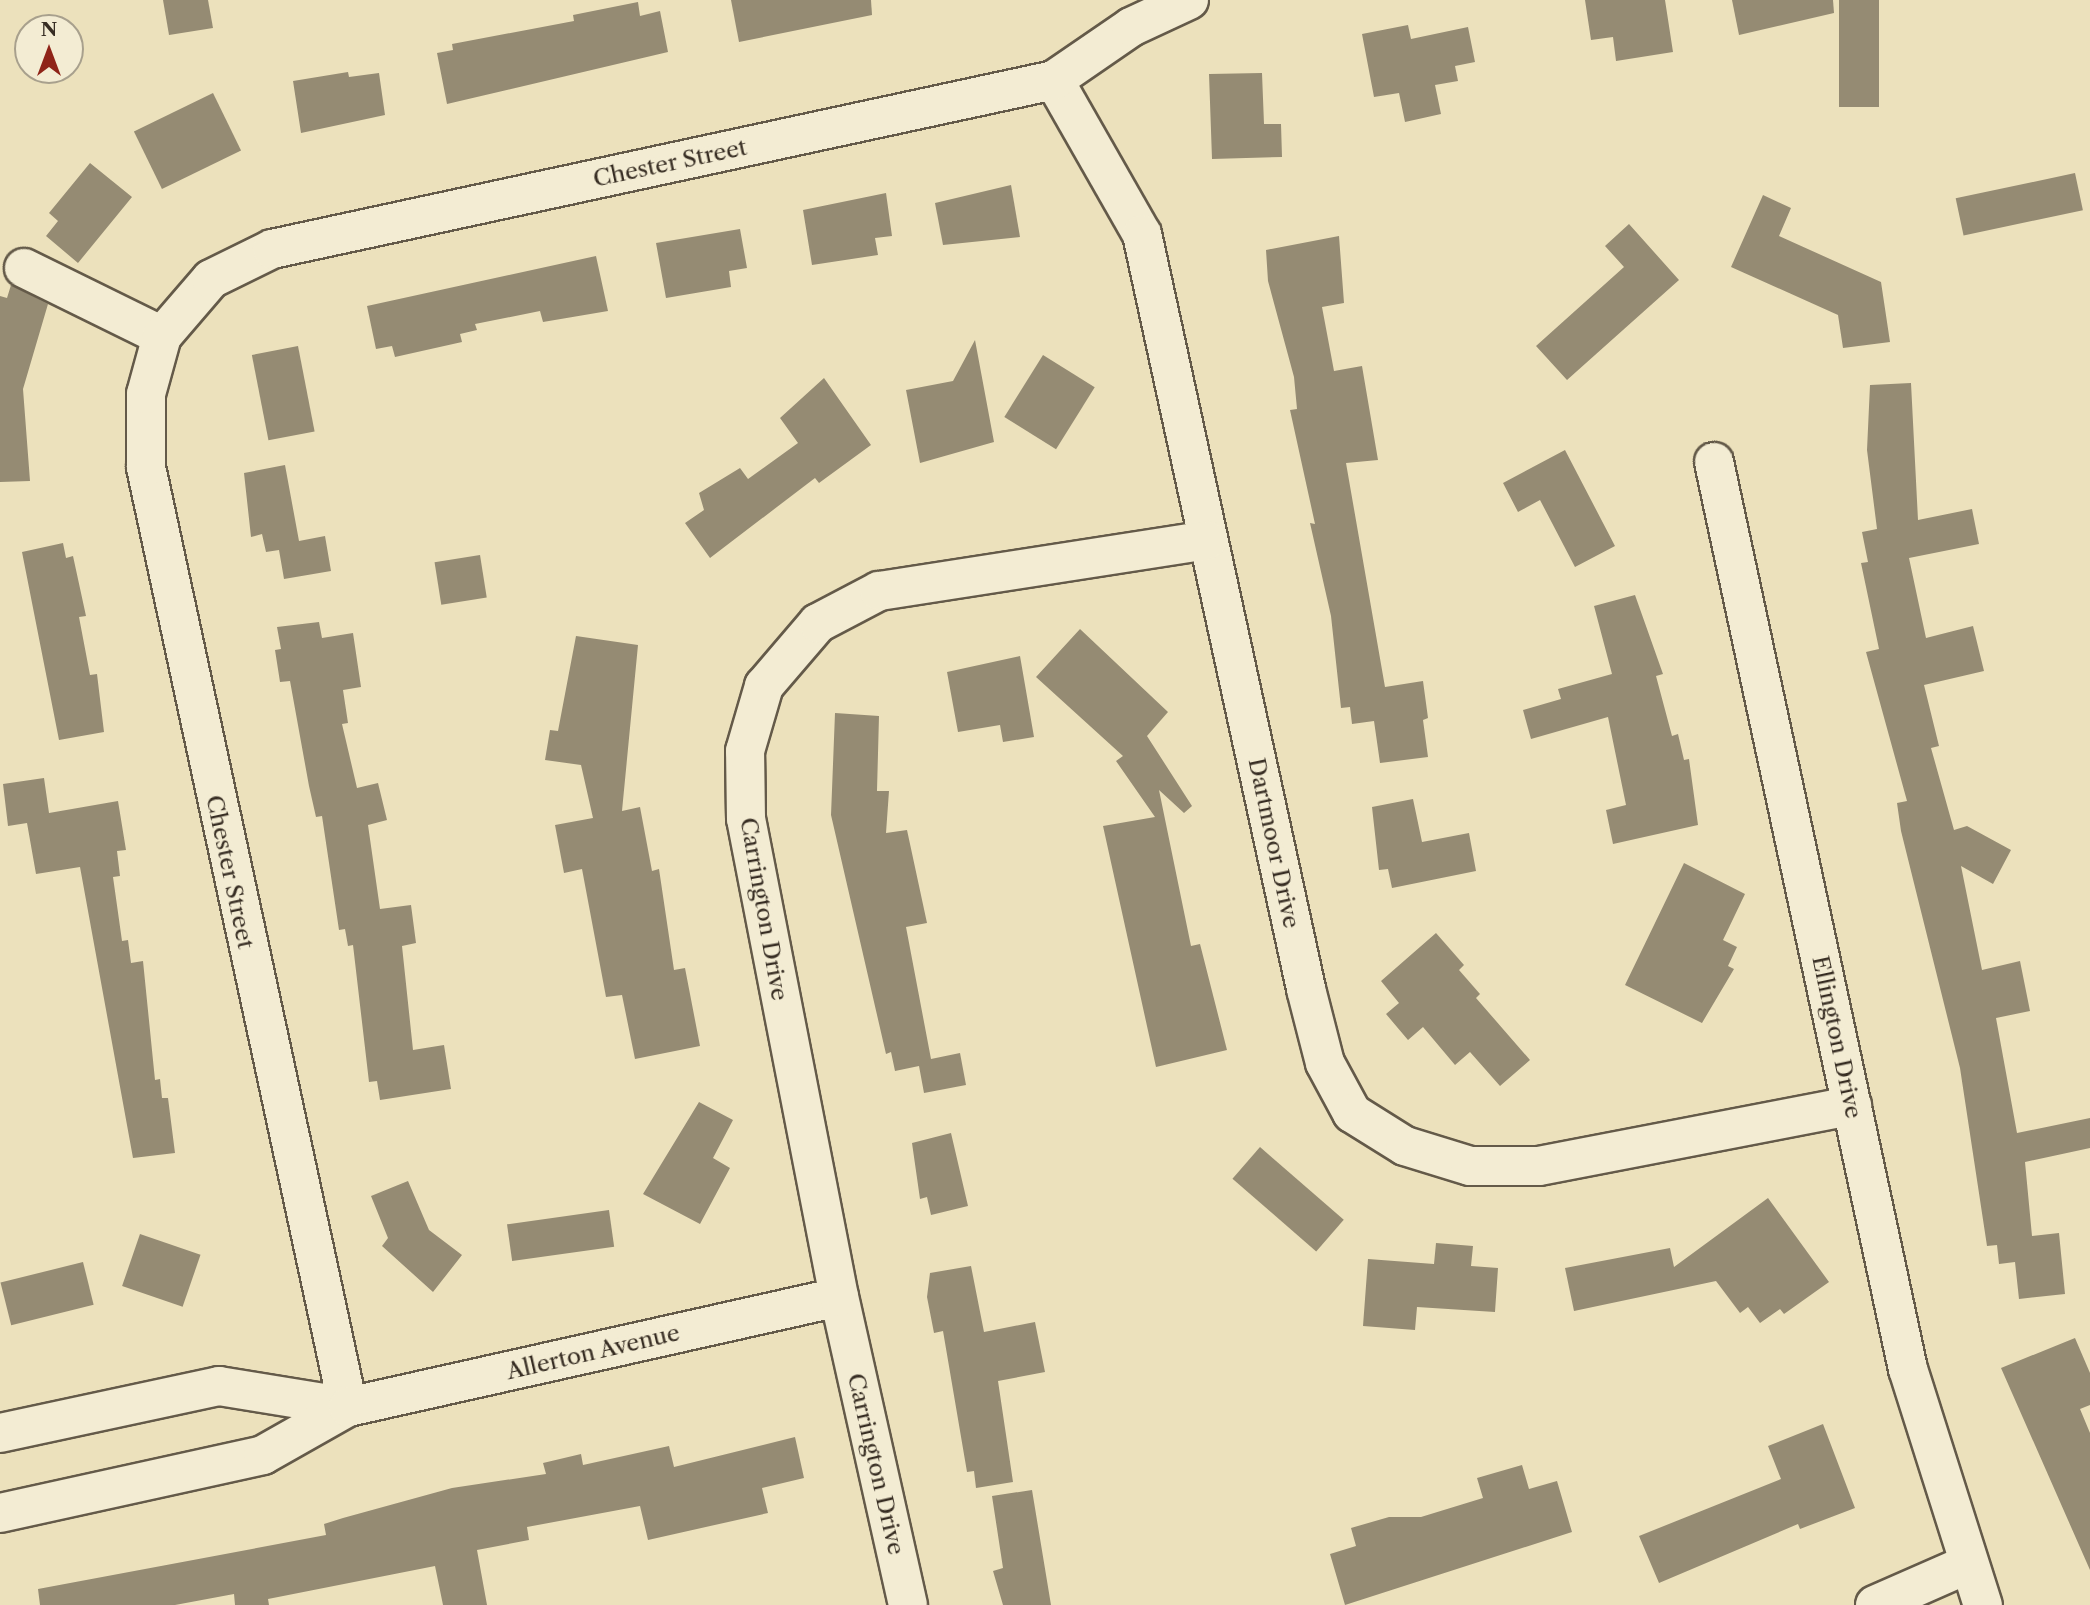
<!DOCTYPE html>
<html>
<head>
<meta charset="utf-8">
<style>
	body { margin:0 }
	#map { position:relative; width:2090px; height:1605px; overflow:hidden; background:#ece1bc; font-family:"Libre Caslon Text",serif }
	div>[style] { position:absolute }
	.building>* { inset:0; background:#958b73; transform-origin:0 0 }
	.roads { filter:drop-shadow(2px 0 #645a49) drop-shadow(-2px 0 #645a49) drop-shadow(0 2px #645a49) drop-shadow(0 -2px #645a49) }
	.minor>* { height:38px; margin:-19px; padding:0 19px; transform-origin:19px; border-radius:19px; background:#f3ecd3 }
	span { translate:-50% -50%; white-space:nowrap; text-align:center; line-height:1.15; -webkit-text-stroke:7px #f3ecd3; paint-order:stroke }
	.street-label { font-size:23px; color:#372d23 }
	.north { position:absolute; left:14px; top:14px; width:70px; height:70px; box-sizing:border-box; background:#f3ecd3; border:2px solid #a8a08d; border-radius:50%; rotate:0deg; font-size:19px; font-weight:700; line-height:28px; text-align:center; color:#372d23 }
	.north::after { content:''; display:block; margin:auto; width:24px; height:32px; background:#8f2418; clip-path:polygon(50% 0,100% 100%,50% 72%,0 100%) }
</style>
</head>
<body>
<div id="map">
	<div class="building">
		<i style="clip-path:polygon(163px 0,208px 0,213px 28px,169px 35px)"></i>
		<i style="clip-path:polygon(731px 0,871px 0,872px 15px,739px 42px)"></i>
		<i style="clip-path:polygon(1585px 0,1665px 0,1673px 52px,1616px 61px,1613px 37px,1591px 40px)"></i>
		<i style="clip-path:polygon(1732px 0,1833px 0,1834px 13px,1739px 35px)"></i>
		<i style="left:1839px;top:0;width:40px;height:107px"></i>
		<i style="clip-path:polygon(638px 2px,640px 16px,660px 11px,668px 52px,447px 104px,437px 53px,453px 50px,452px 44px,574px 21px,573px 15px)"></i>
		<i style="clip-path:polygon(1408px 25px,1411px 39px,1468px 27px,1475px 62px,1455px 66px,1458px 81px,1435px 85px,1441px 114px,1405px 122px,1399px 93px,1374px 97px,1362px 34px)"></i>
		<i style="clip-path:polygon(348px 72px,349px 77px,379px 73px,385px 115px,301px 133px,293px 81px)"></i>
		<i style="clip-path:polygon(1262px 73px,1264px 124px,1281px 124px,1282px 157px,1212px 159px,1209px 74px)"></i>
		<i style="left:213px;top:93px;width:64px;height:88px;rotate:64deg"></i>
		<i style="clip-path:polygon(90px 163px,132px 197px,78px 263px,46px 236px,58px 221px,49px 213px)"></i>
		<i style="left:2075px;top:173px;width:38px;height:122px;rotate:78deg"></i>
		<i style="clip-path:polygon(1011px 185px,1020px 237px,943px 245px,935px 203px)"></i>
		<i style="clip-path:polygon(886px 193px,892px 236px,875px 238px,878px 255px,812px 265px,803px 210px)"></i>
		<i style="clip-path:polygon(1763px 195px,1791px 208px,1779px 236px,1881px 282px,1890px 342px,1843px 348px,1838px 315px,1731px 267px)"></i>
		<i style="clip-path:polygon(1629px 224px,1679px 280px,1567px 380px,1536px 346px,1624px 267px,1605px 246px)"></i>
		<i style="clip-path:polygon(740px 229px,747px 268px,729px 271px,731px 287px,666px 298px,656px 243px)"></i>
		<i style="clip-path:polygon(1339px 236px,1344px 303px,1322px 307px,1334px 371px,1362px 366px,1378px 460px,1346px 463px,1385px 687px,1423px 681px,1428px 718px,1423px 720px,1428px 757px,1380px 763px,1374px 721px,1352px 724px,1350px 707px,1341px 708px,1331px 616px,1310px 523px,1315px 524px,1290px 410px,1297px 409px,1294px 377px,1268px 281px,1266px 250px)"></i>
		<i style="clip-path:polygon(596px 256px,608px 311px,543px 322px,540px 311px,475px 324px,477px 330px,460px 334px,462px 342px,395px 357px,392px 346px,376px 349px,367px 306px)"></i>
		<i style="clip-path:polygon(11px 285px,48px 304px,23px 389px,30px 481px,0 482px,0 296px,7px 298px)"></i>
		<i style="clip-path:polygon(975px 340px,994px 442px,920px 463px,906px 390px,953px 381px)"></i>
		<i style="left:298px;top:346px;width:87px;height:47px;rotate:79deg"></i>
		<i style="left:1043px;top:355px;width:61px;height:73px;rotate:32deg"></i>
		<i style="clip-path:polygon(824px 378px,871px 445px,819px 483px,815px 478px,710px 558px,685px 523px,704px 510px,699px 493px,740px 468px,748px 479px,798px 443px,780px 418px)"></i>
		<i style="clip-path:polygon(1911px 383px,1918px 520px,1972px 509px,1979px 544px,1909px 558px,1926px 638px,1973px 626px,1984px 671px,1924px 685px,1939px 746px,1931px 748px,1954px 830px,1967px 826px,2011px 850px,1993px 884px,1961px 866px,1982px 970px,2020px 961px,2030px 1011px,1996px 1018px,2017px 1133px,2090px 1118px,2090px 1148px,2025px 1162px,2032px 1236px,2059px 1233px,2065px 1294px,2019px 1299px,2015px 1262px,1999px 1264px,1997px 1245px,1987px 1246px,1960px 1068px,1901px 831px,1897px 803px,1907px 801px,1866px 652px,1879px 649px,1861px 563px,1868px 562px,1862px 532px,1877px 529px,1867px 450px,1870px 385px)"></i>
		<i style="clip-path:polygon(1565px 450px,1615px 546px,1575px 567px,1540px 500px,1518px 512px,1503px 483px)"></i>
		<i style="clip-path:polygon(285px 465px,299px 541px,325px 536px,331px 571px,284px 579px,279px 550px,266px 552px,262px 534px,251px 537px,244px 473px)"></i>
		<i style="clip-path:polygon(63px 543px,66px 558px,73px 556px,86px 616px,79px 617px,90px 675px,97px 674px,104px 732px,59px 740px,22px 552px)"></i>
		<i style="left:480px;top:555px;width:43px;height:46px;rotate:81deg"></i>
		<i style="clip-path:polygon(1635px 595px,1663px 674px,1656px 676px,1672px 736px,1678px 734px,1684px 760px,1689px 759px,1698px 825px,1613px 844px,1606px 810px,1626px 805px,1608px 717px,1531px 739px,1523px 710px,1561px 699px,1558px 689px,1612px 674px,1594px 606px)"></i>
		<i style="clip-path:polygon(319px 622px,322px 638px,353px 633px,361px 687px,343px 690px,348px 723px,342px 724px,357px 788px,378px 783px,387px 820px,368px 825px,380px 909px,411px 905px,416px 943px,402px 946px,413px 1050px,444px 1045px,451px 1089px,380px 1100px,377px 1081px,369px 1082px,353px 945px,348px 946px,345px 929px,339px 930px,322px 816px,316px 817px,309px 786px,290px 681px,280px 682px,275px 650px,281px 649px,277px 627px)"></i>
		<i style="clip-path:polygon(1080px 629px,1168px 712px,1147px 736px,1192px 806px,1184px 813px,1159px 790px,1191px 946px,1200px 944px,1227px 1050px,1156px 1067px,1103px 826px,1155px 817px,1116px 761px,1123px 756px,1036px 677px)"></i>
		<i style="clip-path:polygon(576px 636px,638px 645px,622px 811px,640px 807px,652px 871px,659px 869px,674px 970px,685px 968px,700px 1046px,635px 1059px,622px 995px,606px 997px,582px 869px,564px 873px,555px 825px,593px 818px,581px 765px,545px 760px,550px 730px,558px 731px)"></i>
		<i style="clip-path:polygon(1020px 656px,1034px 737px,1003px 742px,1000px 725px,958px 732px,947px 672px)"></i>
		<i style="clip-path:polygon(835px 713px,879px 716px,877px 791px,889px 791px,886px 833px,907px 830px,927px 923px,906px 927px,931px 1059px,960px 1053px,966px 1085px,924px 1093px,919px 1066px,895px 1071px,891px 1052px,886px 1054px,831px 815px)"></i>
		<i style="clip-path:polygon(44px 778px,49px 813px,118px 801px,126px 850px,117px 851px,120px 876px,113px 877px,122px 941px,128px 940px,131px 963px,143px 961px,155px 1080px,160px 1079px,162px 1098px,168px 1098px,175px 1153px,133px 1158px,80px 867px,36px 874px,27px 823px,8px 826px,3px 784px)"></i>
		<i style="clip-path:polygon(1413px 799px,1422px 842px,1469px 833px,1476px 871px,1392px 888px,1388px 869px,1379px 870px,1372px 807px)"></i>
		<i style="clip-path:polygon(1684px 863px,1745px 894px,1723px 940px,1737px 947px,1728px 966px,1734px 969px,1702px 1023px,1625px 985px)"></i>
		<i style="clip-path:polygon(1436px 933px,1464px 965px,1459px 970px,1480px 994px,1476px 998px,1530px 1060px,1500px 1086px,1470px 1052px,1455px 1065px,1423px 1027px,1408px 1040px,1386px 1014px,1399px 1003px,1381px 981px)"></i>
		<i style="clip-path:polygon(699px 1102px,733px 1120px,713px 1158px,730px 1168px,700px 1224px,643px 1194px)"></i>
		<i style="clip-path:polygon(951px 1133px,968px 1206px,931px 1215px,927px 1197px,920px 1199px,912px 1143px)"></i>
		<i style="left:1260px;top:1147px;width:111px;height:42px;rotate:41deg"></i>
		<i style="clip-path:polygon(408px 1181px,429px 1230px,462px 1255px,433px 1292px,382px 1246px,388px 1238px,371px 1196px)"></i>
		<i style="clip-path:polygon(1768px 1198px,1829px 1282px,1784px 1314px,1780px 1309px,1760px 1323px,1748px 1307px,1740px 1313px,1716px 1281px,1574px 1311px,1565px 1268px,1670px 1248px,1674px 1267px)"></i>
		<i style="left:609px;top:1210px;width:37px;height:103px;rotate:82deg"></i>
		<i style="left:140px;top:1234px;width:64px;height:55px;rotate:19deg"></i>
		<i style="clip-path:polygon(1436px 1243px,1473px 1246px,1471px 1266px,1498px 1268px,1495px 1312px,1417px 1307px,1415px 1330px,1363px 1326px,1368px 1259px,1434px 1264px)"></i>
		<i style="left:83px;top:1262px;width:44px;height:85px;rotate:76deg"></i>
		<i style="clip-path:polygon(971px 1266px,984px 1332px,1035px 1322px,1045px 1372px,998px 1381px,1013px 1482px,976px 1488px,974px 1471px,967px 1472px,943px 1331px,934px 1333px,927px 1297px,930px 1273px)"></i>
		<i style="clip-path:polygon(2075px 1338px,2090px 1373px,2090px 1405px,2080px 1409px,2090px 1433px,2090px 1570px,2001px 1368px)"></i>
		<i style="clip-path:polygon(1823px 1424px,1855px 1508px,1800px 1529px,1798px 1524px,1659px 1583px,1639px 1536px,1781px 1479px,1768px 1446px)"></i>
		<i style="clip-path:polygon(795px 1437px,804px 1478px,762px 1488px,768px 1513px,648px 1540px,640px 1506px,527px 1527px,529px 1540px,477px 1550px,487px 1605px,443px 1605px,435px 1566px,268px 1599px,269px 1605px,235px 1605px,234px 1594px,175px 1605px,40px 1605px,38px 1589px,326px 1535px,324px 1524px,343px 1518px,452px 1488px,546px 1474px,543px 1463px,581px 1454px,583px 1465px,669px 1446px,674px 1467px)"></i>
		<i style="clip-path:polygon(1522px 1465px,1529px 1489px,1557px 1481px,1572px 1532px,1345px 1605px,1330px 1554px,1356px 1546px,1351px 1528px,1389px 1517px,1421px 1517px,1483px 1498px,1477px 1478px)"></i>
		<i style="clip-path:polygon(1032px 1490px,1051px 1605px,1003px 1605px,993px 1571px,1003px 1568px,992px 1496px)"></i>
	</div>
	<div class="roads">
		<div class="minor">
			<i style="left:1054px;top:80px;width:177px;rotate:60.3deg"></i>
			<i style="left:1142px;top:234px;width:773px;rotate:77.74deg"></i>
			<i style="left:1306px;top:989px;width:76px;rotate:75.6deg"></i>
			<i style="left:1325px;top:1063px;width:57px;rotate:61.6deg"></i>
			<i style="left:1352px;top:1113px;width:62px;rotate:31.9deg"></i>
			<i style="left:1405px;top:1146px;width:68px;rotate:17.1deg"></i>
			<i style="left:1470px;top:1166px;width:69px"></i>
			<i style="left:1539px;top:1166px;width:319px;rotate:-10.9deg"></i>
			<i style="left:24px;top:268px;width:154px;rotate:26.2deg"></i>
			<i style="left:1714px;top:462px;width:928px;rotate:77.93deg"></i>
			<i style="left:1908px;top:1369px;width:248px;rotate:72.4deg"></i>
			<i style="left:348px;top:1407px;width:961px;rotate:-102.13deg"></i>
			<i style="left:146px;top:467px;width:73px;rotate:-90deg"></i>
			<i style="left:146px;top:394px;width:60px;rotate:-74.6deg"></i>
			<i style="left:162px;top:336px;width:75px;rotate:-49.3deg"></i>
			<i style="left:211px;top:279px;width:68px;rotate:-26.2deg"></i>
			<i style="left:272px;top:249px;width:800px;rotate:-12.19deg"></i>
			<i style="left:1054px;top:80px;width:93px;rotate:-34.5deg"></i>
			<i style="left:1131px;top:27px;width:64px;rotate:-25deg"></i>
			<i style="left:0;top:1433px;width:224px;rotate:-12.1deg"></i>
			<i style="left:219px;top:1386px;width:131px;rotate:9.2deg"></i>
			<i style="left:0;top:1513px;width:269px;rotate:-12.4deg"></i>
			<i style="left:263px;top:1455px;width:98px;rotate:-29.5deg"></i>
			<i style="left:348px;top:1407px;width:503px;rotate:-12.63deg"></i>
			<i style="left:908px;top:1605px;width:316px;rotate:-102.6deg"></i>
			<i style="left:839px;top:1297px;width:487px;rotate:-101deg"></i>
			<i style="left:746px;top:819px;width:68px;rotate:-90.8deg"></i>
			<i style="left:745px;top:751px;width:68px;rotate:-73.7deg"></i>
			<i style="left:764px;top:686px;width:83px;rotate:-49.4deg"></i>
			<i style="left:818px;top:623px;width:69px;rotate:-27.7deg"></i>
			<i style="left:879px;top:591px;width:332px;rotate:-8.8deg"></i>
			<i style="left:1875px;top:1605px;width:99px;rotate:-23.7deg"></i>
		</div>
	</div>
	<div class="street-label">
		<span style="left:670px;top:163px;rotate:-12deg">Chester Street</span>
		<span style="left:1274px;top:843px;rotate:78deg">Dartmoor Drive</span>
		<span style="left:230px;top:872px;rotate:78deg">Chester Street</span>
		<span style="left:764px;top:909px;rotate:80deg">Carrington Drive</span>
		<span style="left:1837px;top:1037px;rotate:78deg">Ellington Drive</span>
		<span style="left:593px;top:1352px;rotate:-13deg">Allerton Avenue</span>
		<span style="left:876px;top:1464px;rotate:77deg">Carrington Drive</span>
	</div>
	<div class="north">N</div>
</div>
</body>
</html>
